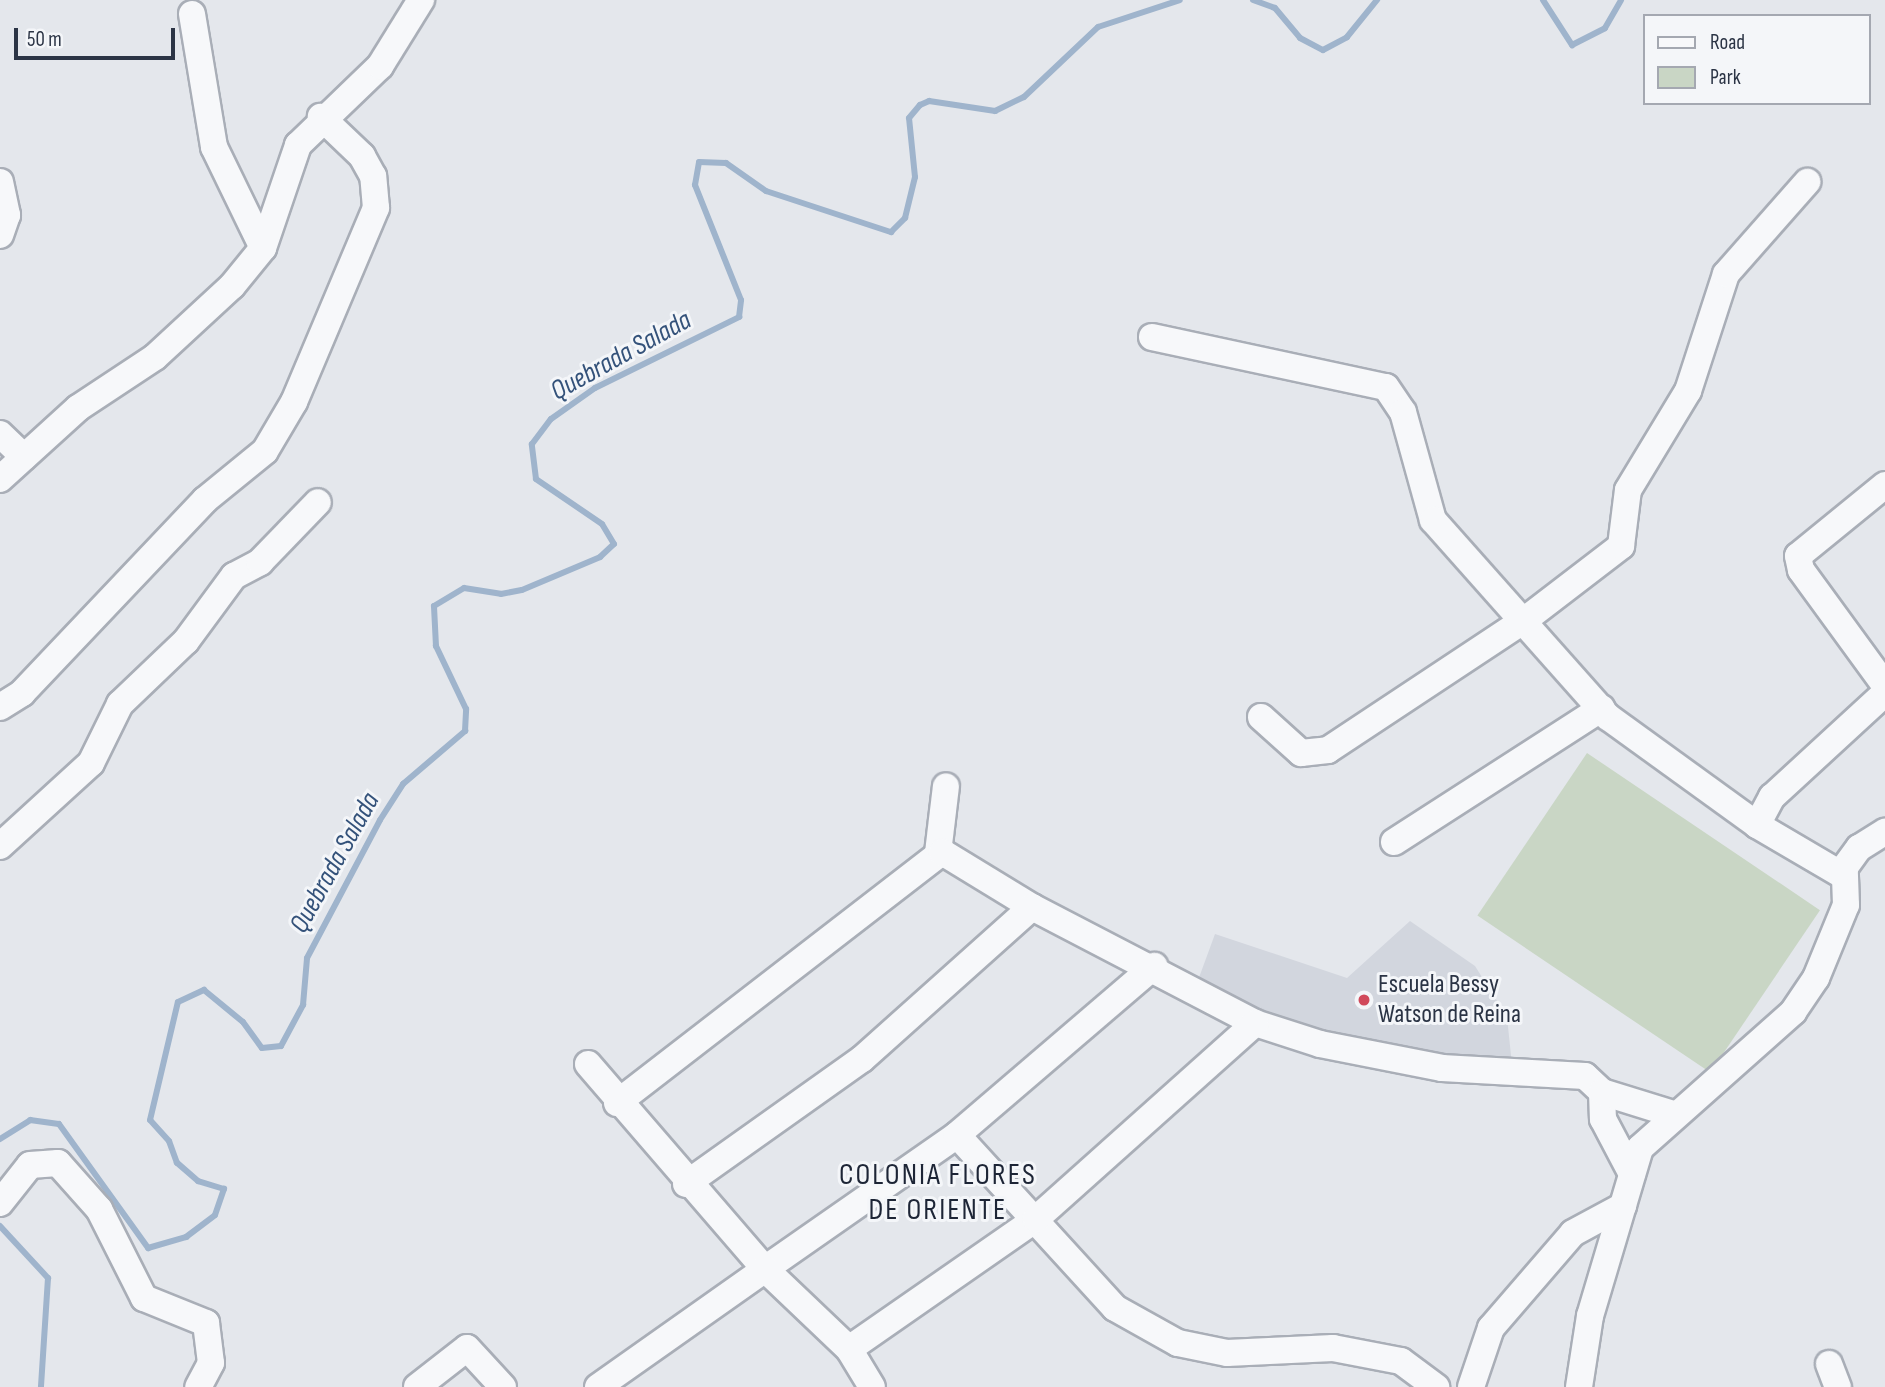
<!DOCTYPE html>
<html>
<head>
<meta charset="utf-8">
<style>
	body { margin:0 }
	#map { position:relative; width:1885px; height:1387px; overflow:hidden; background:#e4e7ec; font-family:"Sofia Sans Condensed",sans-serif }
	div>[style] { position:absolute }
	.built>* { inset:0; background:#d2d6de }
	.green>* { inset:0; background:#c9d6c5; transform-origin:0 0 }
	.stream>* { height:6px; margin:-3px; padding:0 3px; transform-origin:3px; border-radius:3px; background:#9fb4cc }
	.roads { filter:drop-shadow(2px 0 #a9aeb7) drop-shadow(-2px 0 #a9aeb7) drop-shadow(0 2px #a9aeb7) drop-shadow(0 -2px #a9aeb7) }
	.minor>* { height:26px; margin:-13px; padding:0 13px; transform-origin:13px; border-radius:13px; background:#f7f8fa }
	.dots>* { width:19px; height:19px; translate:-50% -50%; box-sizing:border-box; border:4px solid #f4f6f9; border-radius:50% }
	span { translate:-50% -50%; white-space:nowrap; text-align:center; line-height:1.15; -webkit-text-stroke:6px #f4f6f9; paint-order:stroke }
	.poi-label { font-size:26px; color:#2b3445 }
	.left { translate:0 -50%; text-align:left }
	.water-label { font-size:28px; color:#34527a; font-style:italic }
	.quarter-label { font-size:30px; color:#1d2536; letter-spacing:2px }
	.legend { position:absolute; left:1643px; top:14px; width:228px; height:91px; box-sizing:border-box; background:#f4f6f9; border:2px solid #a4a8b1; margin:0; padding:9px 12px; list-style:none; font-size:21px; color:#2b3445 }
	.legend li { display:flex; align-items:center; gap:14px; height:35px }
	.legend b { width:35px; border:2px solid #a4a8b1 }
	.scale { position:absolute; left:14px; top:28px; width:161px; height:32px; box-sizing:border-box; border:4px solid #2b3445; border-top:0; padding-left:9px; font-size:21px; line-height:24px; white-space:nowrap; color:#2b3445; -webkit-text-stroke:5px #f4f6f9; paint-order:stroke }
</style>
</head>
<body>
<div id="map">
	<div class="built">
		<i style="clip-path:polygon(1410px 921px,1475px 966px,1507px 1017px,1512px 1065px,1409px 1056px,1294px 1029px,1197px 983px,1215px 934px,1347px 978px)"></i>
	</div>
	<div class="green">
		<i style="left:1587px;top:753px;width:281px;height:196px;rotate:34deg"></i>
	</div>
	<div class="stream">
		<i style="left:1253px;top:0;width:23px;rotate:20deg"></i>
		<i style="left:1275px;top:8px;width:39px;rotate:50deg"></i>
		<i style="left:1300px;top:38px;width:26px;rotate:28deg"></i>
		<i style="left:1323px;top:50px;width:27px;rotate:-28deg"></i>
		<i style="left:1347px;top:37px;width:48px;rotate:-51deg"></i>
		<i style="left:1543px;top:0;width:54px;rotate:57.2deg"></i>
		<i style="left:1572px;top:45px;width:37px;rotate:-27deg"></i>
		<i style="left:1605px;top:28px;width:32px;rotate:-60deg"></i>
		<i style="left:0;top:1139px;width:36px;rotate:-32deg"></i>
		<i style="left:30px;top:1120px;width:29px;rotate:8deg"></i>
		<i style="left:59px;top:1124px;width:153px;rotate:54.3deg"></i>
		<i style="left:148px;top:1248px;width:40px;rotate:-16deg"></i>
		<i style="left:186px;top:1237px;width:36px;rotate:-37deg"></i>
		<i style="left:215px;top:1215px;width:28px;rotate:-71deg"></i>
		<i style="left:224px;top:1189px;width:27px;rotate:-163deg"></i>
		<i style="left:198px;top:1181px;width:28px;rotate:-139deg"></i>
		<i style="left:177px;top:1163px;width:23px;rotate:-110deg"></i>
		<i style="left:169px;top:1141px;width:28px;rotate:-132deg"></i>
		<i style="left:150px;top:1120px;width:121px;rotate:-76.7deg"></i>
		<i style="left:178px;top:1002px;width:29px;rotate:-25deg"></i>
		<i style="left:204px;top:990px;width:50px;rotate:39.4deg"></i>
		<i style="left:243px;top:1022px;width:32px;rotate:54deg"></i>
		<i style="left:262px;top:1048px;width:19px;rotate:-6deg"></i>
		<i style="left:281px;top:1046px;width:47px;rotate:-61.8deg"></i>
		<i style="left:303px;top:1005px;width:47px;rotate:-85.1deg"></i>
		<i style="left:307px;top:958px;width:156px;rotate:-62.1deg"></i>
		<i style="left:380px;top:820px;width:43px;rotate:-57.4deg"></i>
		<i style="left:403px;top:784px;width:82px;rotate:-40.5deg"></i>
		<i style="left:465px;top:731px;width:22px;rotate:-87deg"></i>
		<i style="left:466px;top:709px;width:70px;rotate:-115.5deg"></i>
		<i style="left:436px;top:646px;width:40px;rotate:-92.9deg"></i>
		<i style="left:434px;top:606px;width:35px;rotate:-31deg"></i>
		<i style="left:464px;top:588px;width:37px;rotate:9deg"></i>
		<i style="left:501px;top:594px;width:21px;rotate:-11deg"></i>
		<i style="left:522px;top:590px;width:85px;rotate:-22.9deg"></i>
		<i style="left:600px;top:557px;width:19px;rotate:-43deg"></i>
		<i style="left:614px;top:544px;width:23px;rotate:-121deg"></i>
		<i style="left:602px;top:524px;width:80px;rotate:-145.7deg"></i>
		<i style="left:536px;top:479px;width:35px;rotate:-97deg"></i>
		<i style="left:532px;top:444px;width:31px;rotate:-53deg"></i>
		<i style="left:551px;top:419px;width:54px;rotate:-35.2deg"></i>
		<i style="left:595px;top:388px;width:161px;rotate:-26.2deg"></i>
		<i style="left:739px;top:317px;width:17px;rotate:-83deg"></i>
		<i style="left:741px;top:300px;width:124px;rotate:-111.8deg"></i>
		<i style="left:695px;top:185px;width:23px;rotate:-80deg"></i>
		<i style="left:699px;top:162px;width:27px;rotate:2deg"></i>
		<i style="left:726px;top:163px;width:49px;rotate:35deg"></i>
		<i style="left:766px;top:191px;width:132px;rotate:18.2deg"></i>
		<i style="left:891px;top:232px;width:20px;rotate:-45deg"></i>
		<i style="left:905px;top:218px;width:42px;rotate:-76.3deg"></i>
		<i style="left:915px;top:177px;width:59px;rotate:-95.8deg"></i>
		<i style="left:909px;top:118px;width:17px;rotate:-50deg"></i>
		<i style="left:920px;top:105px;width:10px;rotate:-24deg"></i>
		<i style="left:929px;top:101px;width:67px;rotate:8.6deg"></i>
		<i style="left:995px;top:111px;width:32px;rotate:-26deg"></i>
		<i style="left:1024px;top:97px;width:102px;rotate:-43.4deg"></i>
		<i style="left:1098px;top:27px;width:86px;rotate:-18.2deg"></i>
		<i style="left:0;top:1226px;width:71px;rotate:47.3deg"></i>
		<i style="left:48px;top:1278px;width:109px;rotate:93.7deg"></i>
	</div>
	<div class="roads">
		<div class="minor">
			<i style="left:192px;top:14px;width:135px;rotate:80.6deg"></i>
			<i style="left:214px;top:147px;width:112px;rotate:64.1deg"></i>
			<i style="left:0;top:182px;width:34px;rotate:78deg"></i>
			<i style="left:7px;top:215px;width:21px;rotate:109deg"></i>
			<i style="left:1152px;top:337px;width:239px;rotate:12.1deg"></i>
			<i style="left:1386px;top:387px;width:30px;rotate:56deg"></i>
			<i style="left:1403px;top:412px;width:112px;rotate:74.5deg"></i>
			<i style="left:1433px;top:520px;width:264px;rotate:48.4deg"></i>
			<i style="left:1608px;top:717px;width:184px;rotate:35.9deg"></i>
			<i style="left:1757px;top:825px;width:101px;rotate:30.4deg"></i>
			<i style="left:0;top:434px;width:33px;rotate:44deg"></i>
			<i style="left:0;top:479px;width:105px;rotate:-42.3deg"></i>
			<i style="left:78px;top:408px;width:92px;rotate:-33.5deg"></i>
			<i style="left:155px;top:357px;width:105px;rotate:-42.7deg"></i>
			<i style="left:232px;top:286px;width:49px;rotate:-50.8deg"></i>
			<i style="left:263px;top:248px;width:109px;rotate:-71.2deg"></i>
			<i style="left:298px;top:145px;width:114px;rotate:-43.9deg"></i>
			<i style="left:380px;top:66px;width:78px;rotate:-58.2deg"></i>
			<i style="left:1885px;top:485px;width:112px;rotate:140.8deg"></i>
			<i style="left:1798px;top:556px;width:14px;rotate:78deg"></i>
			<i style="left:1801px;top:570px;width:142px;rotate:53.9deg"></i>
			<i style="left:0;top:707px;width:26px;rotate:-32deg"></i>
			<i style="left:22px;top:693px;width:266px;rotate:-46.5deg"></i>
			<i style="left:205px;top:500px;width:77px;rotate:-39.2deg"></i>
			<i style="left:265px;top:451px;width:57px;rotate:-59.4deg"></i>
			<i style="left:294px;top:402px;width:211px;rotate:-67.1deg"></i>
			<i style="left:376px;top:208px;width:32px;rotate:-95deg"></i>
			<i style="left:373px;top:176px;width:23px;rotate:-119deg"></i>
			<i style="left:362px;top:156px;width:57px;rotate:-136.4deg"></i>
			<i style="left:1261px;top:717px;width:54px;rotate:42deg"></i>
			<i style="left:1301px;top:753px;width:27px;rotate:-6deg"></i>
			<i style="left:1328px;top:750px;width:237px;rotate:-33.5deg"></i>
			<i style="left:1526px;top:619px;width:120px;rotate:-37.5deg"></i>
			<i style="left:1621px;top:546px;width:56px;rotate:-82.9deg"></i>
			<i style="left:1628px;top:490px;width:116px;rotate:-58.8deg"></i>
			<i style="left:1688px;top:391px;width:123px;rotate:-72deg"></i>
			<i style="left:1726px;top:274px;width:123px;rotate:-48.6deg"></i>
			<i style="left:1757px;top:825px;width:32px;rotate:-62deg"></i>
			<i style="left:1772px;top:797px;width:154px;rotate:-42.6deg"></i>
			<i style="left:1394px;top:842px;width:247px;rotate:-32.8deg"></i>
			<i style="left:0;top:846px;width:123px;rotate:-42.4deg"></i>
			<i style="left:91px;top:763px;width:66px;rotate:-63.8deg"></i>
			<i style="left:120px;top:704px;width:91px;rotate:-43.7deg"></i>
			<i style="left:186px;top:641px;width:81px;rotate:-53.6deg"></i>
			<i style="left:234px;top:576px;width:30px;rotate:-28deg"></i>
			<i style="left:260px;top:562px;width:83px;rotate:-46deg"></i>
			<i style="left:938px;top:853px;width:67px;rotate:-83.2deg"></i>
			<i style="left:588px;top:1064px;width:271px;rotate:49.2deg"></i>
			<i style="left:765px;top:1269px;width:234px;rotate:-34.9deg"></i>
			<i style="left:957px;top:1135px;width:260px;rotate:-40.6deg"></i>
			<i style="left:1602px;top:1092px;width:27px;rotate:88deg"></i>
			<i style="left:1603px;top:1119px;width:62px;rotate:62.2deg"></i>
			<i style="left:617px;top:1103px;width:411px;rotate:-37.7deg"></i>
			<i style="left:942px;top:852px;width:105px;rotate:31.4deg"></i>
			<i style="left:1032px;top:907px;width:251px;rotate:27.5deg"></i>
			<i style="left:1255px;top:1023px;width:68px;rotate:17.9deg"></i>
			<i style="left:1320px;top:1044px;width:124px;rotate:11.1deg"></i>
			<i style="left:1442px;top:1068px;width:143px;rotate:3.2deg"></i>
			<i style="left:1585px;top:1076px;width:23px;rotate:43deg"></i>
			<i style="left:1602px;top:1092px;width:74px;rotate:17.2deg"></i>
			<i style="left:957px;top:1135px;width:234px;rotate:47.6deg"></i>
			<i style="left:1115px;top:1308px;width:72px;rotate:29.1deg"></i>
			<i style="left:1178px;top:1343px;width:50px;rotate:11.5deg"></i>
			<i style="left:1227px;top:1353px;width:106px;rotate:-2.7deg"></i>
			<i style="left:1333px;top:1348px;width:69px;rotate:10.8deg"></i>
			<i style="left:1401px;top:1361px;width:44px;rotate:36.6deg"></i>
			<i style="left:686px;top:1184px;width:216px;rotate:-35.4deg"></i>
			<i style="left:862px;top:1059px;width:228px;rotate:-41.8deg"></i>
			<i style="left:0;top:1203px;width:48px;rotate:-51.7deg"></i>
			<i style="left:30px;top:1165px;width:28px;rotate:-4deg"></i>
			<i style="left:58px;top:1163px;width:62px;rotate:48.3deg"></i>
			<i style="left:99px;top:1209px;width:100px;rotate:63.2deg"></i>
			<i style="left:144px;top:1298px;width:67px;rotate:22deg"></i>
			<i style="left:206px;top:1323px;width:40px;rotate:82.9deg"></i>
			<i style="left:211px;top:1363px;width:27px;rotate:118deg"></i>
			<i style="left:849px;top:1349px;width:228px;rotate:-34.8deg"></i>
			<i style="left:1036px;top:1219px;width:294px;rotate:-41.8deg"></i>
			<i style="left:1829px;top:1364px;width:25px;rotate:69deg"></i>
			<i style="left:417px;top:1387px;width:63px;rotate:-38deg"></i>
			<i style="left:467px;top:1348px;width:53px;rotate:47.3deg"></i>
			<i style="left:598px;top:1387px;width:204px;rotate:-35.2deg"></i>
			<i style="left:765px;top:1269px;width:116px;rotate:43.6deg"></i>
			<i style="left:849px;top:1349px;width:44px;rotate:58.8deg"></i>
			<i style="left:1471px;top:1387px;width:62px;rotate:-71.3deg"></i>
			<i style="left:1491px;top:1328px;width:125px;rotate:-49.2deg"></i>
			<i style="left:1573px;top:1233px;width:57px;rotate:-28.4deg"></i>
			<i style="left:1579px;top:1387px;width:72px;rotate:-81.2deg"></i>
			<i style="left:1590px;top:1316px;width:175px;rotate:-73.4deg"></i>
			<i style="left:1640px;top:1148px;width:205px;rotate:-41.6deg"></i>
			<i style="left:1793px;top:1012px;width:41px;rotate:-55.9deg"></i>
			<i style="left:1816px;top:978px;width:79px;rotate:-67.7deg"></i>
			<i style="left:1846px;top:905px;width:38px;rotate:-92deg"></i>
			<i style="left:1845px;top:867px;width:24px;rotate:-54deg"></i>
			<i style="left:1859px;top:848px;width:31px;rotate:-32deg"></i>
		</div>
	</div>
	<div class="dots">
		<i style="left:1364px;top:1000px;background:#d1495b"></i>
	</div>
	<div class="poi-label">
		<span class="left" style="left:1378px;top:1000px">Escuela Bessy<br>Watson de Reina</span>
	</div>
	<div class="water-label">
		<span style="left:621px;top:356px;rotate:-29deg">Quebrada Salada</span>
		<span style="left:335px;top:863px;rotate:-61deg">Quebrada Salada</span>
	</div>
	<div class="quarter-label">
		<span style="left:938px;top:1192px">COLONIA FLORES<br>DE ORIENTE</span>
	</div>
	<ul class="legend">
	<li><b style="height:9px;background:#f7f8fa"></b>Road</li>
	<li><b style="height:19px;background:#c9d6c5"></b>Park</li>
	</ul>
	<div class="scale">50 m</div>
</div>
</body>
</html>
